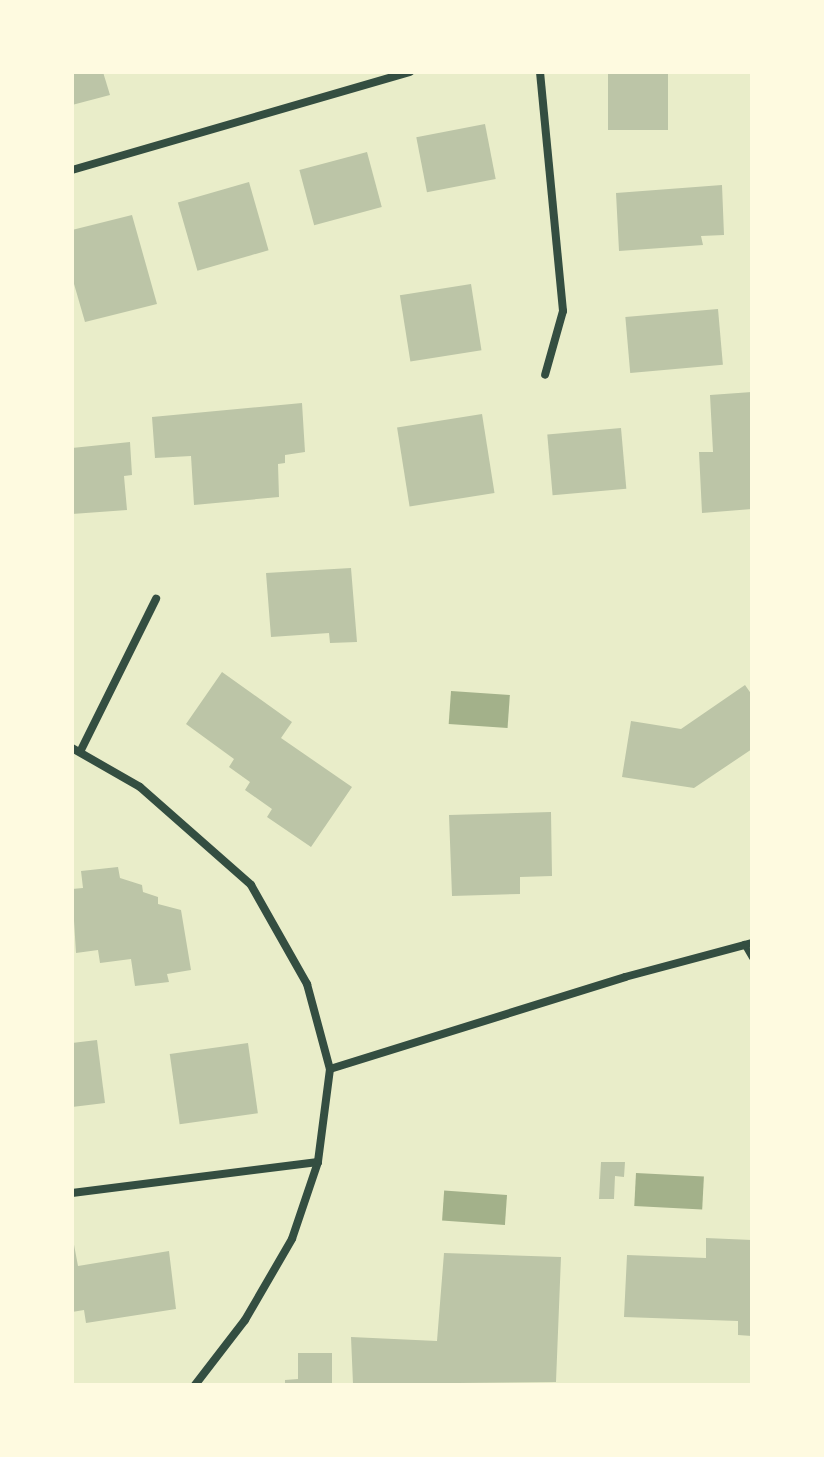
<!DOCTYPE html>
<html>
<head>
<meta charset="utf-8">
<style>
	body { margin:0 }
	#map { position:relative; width:824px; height:1457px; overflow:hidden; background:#e9edc9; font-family:Jost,sans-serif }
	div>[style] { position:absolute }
	.water>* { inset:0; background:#a3b18a; transform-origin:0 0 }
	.building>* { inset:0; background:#bcc5a7; transform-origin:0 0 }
	.service>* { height:6px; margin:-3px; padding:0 3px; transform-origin:3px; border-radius:3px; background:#344e41 }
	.minor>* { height:8px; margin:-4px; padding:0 4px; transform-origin:4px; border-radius:4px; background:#344e41 }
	span { translate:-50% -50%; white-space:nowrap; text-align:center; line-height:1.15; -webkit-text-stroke:8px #fefae0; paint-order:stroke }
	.frame { position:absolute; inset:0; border:74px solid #fefae0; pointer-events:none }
</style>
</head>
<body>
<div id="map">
	<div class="water">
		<i style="left:451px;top:691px;width:59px;height:33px;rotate:4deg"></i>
		<i style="left:636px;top:1173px;width:68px;height:33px;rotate:3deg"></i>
		<i style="left:507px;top:1195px;width:30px;height:63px;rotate:94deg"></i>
	</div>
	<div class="building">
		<i style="clip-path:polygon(72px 72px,103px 72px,110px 95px,72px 105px)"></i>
		<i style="left:608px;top:72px;width:60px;height:58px"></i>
		<i style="left:485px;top:124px;width:56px;height:70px;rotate:79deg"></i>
		<i style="left:367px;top:152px;width:57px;height:70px;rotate:75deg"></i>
		<i style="left:249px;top:182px;width:71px;height:74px;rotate:74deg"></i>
		<i style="clip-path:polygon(722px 185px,724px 235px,701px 236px,703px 245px,619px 251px,616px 193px)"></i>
		<i style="clip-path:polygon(132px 215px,157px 304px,85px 322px,72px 277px,72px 230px)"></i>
		<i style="left:471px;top:284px;width:67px;height:72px;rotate:81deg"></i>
		<i style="left:718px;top:309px;width:56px;height:93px;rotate:85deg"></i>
		<i style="clip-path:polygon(752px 392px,752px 509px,702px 513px,699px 452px,713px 452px,710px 395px)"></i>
		<i style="clip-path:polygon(302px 403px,305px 452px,285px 455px,285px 463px,278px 464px,279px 497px,194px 505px,191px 456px,155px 458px,152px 417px)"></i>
		<i style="left:482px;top:414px;width:80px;height:86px;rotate:81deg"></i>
		<i style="left:621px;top:428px;width:61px;height:74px;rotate:85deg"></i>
		<i style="clip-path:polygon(130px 442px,132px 475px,124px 476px,127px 510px,72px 514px,72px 448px)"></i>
		<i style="clip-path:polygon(351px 568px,357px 642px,330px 643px,329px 633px,271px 637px,266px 573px)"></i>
		<i style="clip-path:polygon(222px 672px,292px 722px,281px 738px,352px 787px,311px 847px,267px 817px,272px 809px,245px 790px,250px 782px,229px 767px,234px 759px,186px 724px)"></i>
		<i style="clip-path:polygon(745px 685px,752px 695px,752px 749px,694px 788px,622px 777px,631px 721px,681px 729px)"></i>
		<i style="clip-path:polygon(551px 812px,552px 876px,520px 877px,520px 894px,452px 896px,449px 815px)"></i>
		<i style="clip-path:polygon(118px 867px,120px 878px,142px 885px,143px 892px,158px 897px,158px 904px,181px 910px,191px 970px,167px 974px,169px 982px,135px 986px,131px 959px,100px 963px,98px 950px,76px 953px,72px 889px,83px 888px,81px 871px)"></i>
		<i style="clip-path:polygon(97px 1040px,105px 1103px,72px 1107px,72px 1043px)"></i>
		<i style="left:248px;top:1043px;width:71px;height:79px;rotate:82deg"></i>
		<i style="clip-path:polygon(601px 1162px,625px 1162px,624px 1177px,615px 1176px,614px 1199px,599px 1199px)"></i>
		<i style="clip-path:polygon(72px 1234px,78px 1266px,169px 1251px,176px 1309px,86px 1323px,84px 1310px,72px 1312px)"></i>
		<i style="clip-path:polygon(706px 1238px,752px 1240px,752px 1336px,738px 1335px,738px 1321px,624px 1317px,627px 1255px,706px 1258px)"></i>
		<i style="clip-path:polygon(444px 1253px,561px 1257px,556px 1382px,353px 1384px,351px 1337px,437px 1341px)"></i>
		<i style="clip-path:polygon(298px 1353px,332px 1353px,332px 1385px,285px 1385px,285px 1380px,298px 1379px)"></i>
	</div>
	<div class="service">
		<i style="left:744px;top:944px;width:16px;rotate:60deg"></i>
	</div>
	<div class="minor">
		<i style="left:540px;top:72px;width:240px;rotate:84.5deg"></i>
		<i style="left:563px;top:311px;width:66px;rotate:105.7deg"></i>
		<i style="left:72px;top:170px;width:352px;rotate:-16.2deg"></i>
		<i style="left:72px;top:748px;width:78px;rotate:29.8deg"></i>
		<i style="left:140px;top:787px;width:148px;rotate:41.4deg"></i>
		<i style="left:251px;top:885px;width:114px;rotate:60.5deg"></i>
		<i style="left:307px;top:984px;width:88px;rotate:74.9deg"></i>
		<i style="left:330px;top:1069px;width:94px;rotate:97.4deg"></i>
		<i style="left:318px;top:1162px;width:81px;rotate:108.7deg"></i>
		<i style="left:292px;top:1239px;width:94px;rotate:120.1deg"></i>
		<i style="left:245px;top:1320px;width:82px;rotate:127.6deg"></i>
		<i style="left:81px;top:750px;width:169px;rotate:-63.6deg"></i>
		<i style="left:330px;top:1069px;width:309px;rotate:-17.3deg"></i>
		<i style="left:625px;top:977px;width:131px;rotate:-15deg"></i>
		<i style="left:72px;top:1193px;width:248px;rotate:-7.2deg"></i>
	</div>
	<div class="frame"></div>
</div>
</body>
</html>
